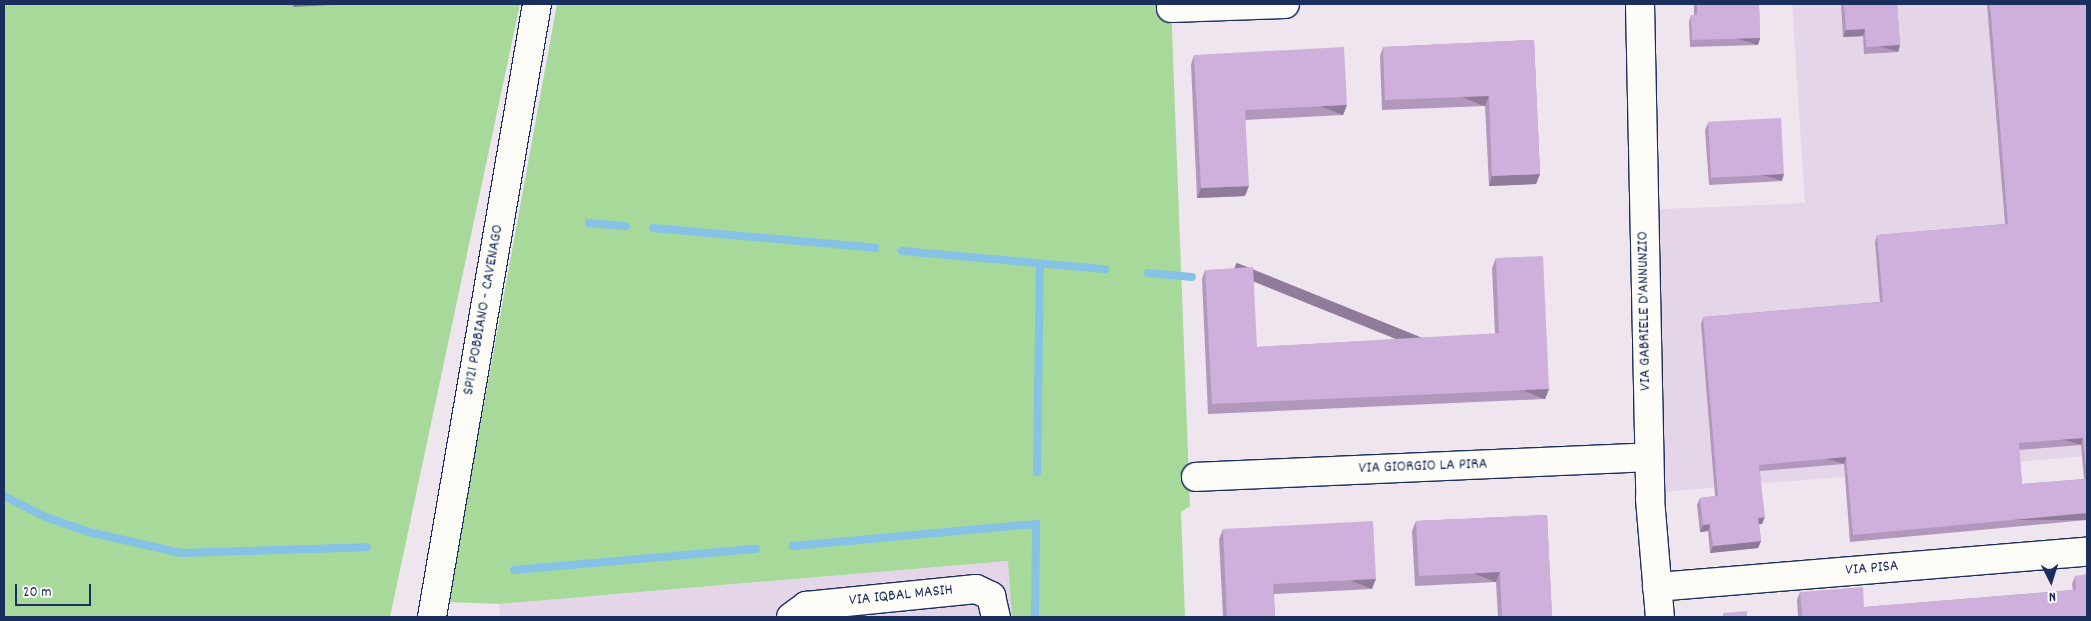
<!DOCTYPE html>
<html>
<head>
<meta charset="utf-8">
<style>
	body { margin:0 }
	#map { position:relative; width:2091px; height:621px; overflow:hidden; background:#efe5ef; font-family:Dekko,sans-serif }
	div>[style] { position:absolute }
	.built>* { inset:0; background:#e5d5e9 }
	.green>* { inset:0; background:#a6d99a }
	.stream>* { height:8px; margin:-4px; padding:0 4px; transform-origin:4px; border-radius:4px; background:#85c2e5 }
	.roads { filter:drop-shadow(1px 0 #1b2f5e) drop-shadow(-1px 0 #1b2f5e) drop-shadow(0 1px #1b2f5e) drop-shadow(0 -1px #1b2f5e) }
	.minor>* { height:28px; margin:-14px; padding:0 14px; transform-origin:14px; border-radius:14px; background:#fdfcf7 }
	.wall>* { inset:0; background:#b297bd }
	.shaded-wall>* { inset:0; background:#917b9a; transform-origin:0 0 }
	.building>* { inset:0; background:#cfb0dc; transform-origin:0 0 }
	span { translate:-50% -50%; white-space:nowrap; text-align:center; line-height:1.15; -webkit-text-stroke:5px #fdfcf7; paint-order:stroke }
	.street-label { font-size:16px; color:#1b2f5e }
	.frame { position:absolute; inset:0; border:5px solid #1b2f5e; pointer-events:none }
	.north { position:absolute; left:2026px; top:556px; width:50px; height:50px; -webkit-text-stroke:4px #fdfcf7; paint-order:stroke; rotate:175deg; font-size:14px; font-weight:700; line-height:20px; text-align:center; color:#1b2f5e }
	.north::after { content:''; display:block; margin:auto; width:18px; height:22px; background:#1b2f5e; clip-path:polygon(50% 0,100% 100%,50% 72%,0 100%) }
	.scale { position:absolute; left:15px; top:584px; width:76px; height:22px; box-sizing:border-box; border:2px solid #1b2f5e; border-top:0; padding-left:6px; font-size:15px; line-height:18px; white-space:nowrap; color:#1b2f5e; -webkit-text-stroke:4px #fdfcf7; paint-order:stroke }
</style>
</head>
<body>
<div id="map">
	<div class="built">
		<i style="clip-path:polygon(1792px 4px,2087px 4px,2087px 456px,1650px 493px,1643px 210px,1805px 203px)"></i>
		<i style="clip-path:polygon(1009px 561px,1012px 617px,500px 617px,499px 604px)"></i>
	</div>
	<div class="green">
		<i style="clip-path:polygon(4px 4px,520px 4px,390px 617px,4px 617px)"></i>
		<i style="clip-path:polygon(557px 4px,1171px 4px,1190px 506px,1181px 512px,1185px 617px,1012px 617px,1008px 561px,499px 604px,448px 602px)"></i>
	</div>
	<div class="stream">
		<i style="left:589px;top:223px;width:37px;rotate:5deg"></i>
		<i style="left:653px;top:228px;width:223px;rotate:5.1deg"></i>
		<i style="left:902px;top:251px;width:204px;rotate:5.1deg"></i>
		<i style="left:1148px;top:273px;width:44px;rotate:5.2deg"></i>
		<i style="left:1037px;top:472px;width:209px;rotate:-89.2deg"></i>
		<i style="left:4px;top:496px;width:44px;rotate:27.1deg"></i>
		<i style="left:43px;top:516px;width:49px;rotate:19.2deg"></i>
		<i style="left:89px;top:532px;width:94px;rotate:12.9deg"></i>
		<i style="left:181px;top:553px;width:186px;rotate:-1.8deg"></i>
		<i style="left:793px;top:546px;width:244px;rotate:-5.2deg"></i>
		<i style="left:1036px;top:524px;width:93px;rotate:90.6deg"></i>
		<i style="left:514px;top:570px;width:243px;rotate:-5deg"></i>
	</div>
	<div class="roads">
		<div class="minor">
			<i style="left:1640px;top:4px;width:495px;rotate:88.8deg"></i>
			<i style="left:1650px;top:499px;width:118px;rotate:85.2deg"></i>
			<i style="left:1171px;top:8px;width:114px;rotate:-2deg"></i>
			<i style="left:1196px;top:477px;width:453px;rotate:-2.5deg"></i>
			<i style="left:1657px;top:587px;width:431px;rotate:-4.7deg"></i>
			<i style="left:432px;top:617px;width:622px;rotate:-80.28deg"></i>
			<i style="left:791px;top:617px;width:19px;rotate:-36deg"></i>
			<i style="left:806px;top:606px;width:171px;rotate:-5.7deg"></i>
			<i style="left:976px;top:589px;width:17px;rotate:25deg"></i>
			<i style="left:991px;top:596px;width:22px;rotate:77deg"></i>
		</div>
	</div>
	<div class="wall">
		<i style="clip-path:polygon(1694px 4px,1759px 4px,1760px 38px,1758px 45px,1690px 47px,1689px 22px,1691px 15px,1694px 15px)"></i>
		<i style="clip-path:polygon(1841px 4px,1897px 4px,1900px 45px,1898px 52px,1864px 54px,1863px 36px,1843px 37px)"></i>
		<i style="clip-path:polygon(evenodd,1987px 4px,2087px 4px,2087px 520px,1850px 542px,1844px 464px,1760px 471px,1762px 524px,1759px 524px,1761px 541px,1758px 548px,1710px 553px,1708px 531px,1700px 532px,1697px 505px,1700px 498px,1715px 496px,1701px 324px,1703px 317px,1880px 302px,1875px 242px,1877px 235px,2005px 224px,1987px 4px,2081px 445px,2084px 479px,2022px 484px,2019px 450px,2081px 445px)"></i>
		<i style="clip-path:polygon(1534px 40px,1540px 174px,1536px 184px,1489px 186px,1485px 106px,1382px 110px,1380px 56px,1383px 47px)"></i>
		<i style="clip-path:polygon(1194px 55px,1347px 105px,1343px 115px,1245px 120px,1245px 196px,1197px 198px,1191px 65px)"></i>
		<i style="clip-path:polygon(1708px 123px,1782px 181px,1709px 185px,1705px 130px)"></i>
		<i style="clip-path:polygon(1496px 258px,1549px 389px,1545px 399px,1208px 414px,1202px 279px,1205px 270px,1257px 347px,1495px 334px,1492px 268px)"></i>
		<i style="clip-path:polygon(1547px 515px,1552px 617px,1498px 617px,1496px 582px,1415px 586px,1412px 531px,1416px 521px)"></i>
		<i style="clip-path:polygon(1223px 529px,1372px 589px,1274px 594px,1275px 617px,1223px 617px,1219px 539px)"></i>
		<i style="clip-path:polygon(2075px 576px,2087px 617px,1798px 617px,1797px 600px,1800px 592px,1864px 607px,2073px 590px,2072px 584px)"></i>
	</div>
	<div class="shaded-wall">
		<i style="clip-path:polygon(294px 4px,332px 4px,331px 5px,293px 7px)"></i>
		<i style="clip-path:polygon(1865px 29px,1863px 36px,1843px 37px,1846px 30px)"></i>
		<i style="left:1760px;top:38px;width:7px;height:68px;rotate:106deg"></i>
		<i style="left:1900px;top:45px;width:7px;height:34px;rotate:106deg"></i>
		<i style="left:1489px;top:96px;width:11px;height:104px;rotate:112deg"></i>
		<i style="left:1347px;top:105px;width:11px;height:102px;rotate:112deg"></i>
		<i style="clip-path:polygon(1540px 174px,1536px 184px,1489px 186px,1492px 176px)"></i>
		<i style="left:1784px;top:174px;width:7px;height:73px;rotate:106deg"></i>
		<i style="clip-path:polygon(1249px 186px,1245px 196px,1197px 198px,1201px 188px)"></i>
		<i style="left:1549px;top:389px;width:11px;height:337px;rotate:112deg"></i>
		<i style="left:2083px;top:438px;width:7px;height:64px;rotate:106deg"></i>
		<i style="left:1846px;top:457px;width:7px;height:87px;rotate:106deg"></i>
		<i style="left:2087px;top:513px;width:7px;height:235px;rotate:90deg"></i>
		<i style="clip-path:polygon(1765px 517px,1762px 524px,1756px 525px,1758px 518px)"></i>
		<i style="clip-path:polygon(1710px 524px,1708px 531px,1700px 532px,1703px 525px)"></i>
		<i style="clip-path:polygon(1761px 541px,1758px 548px,1710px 553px,1713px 546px)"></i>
		<i style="left:1500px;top:572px;width:11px;height:81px;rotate:112deg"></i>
		<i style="left:1376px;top:579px;width:11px;height:103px;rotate:112deg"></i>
	</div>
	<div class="building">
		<i style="clip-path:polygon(1697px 4px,1759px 4px,1760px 38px,1692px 40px,1691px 15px,1697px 15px)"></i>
		<i style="clip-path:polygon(1844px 4px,1897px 4px,1900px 45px,1866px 47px,1865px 29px,1846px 30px)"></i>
		<i style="clip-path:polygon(evenodd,1990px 4px,2087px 4px,2087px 513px,1853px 535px,1846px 457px,1759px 465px,1765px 517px,1758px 518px,1761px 541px,1713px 546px,1710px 524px,1703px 525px,1700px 498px,1718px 496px,1703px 317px,1883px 302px,1877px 235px,2008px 224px,1990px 4px,2083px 438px,2087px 479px,2022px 484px,2019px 443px,2083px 438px)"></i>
		<i style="clip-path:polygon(1534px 40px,1540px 174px,1492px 176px,1489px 96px,1385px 100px,1383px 47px)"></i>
		<i style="clip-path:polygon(1344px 47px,1347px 105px,1245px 110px,1249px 186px,1201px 188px,1194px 55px)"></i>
		<i style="left:1781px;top:118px;width:56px;height:73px;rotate:87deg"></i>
		<i style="clip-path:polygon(1543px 256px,1549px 389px,1212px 404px,1205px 270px,1253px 267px,1257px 347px,1499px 333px,1496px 258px)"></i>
		<i style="clip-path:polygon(1547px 515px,1552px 617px,1502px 617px,1500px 572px,1419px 576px,1416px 521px)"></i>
		<i style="clip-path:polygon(1373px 521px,1376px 579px,1273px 584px,1275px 617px,1227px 617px,1223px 529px)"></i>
		<i style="clip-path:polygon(2087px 574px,2087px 617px,1802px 617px,1800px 592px,1863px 587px,1864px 607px,2076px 590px,2075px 576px)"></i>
		<i style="clip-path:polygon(1747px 611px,1747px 617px,1723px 617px,1723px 613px)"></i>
	</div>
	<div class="street-label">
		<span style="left:484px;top:310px;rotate:-80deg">SP121 POBBIANO - CAVENAGO</span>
		<span style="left:1645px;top:311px;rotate:-91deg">VIA GABRIELE D'ANNUNZIO</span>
		<span style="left:1423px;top:467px;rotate:-2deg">VIA GIORGIO LA PIRA</span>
		<span style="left:1872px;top:569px;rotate:-5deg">VIA PISA</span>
		<span style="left:901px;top:596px;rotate:-6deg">VIA IQBAL MASIH</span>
	</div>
	<div class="frame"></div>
	<div class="north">N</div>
	<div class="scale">20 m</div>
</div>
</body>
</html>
